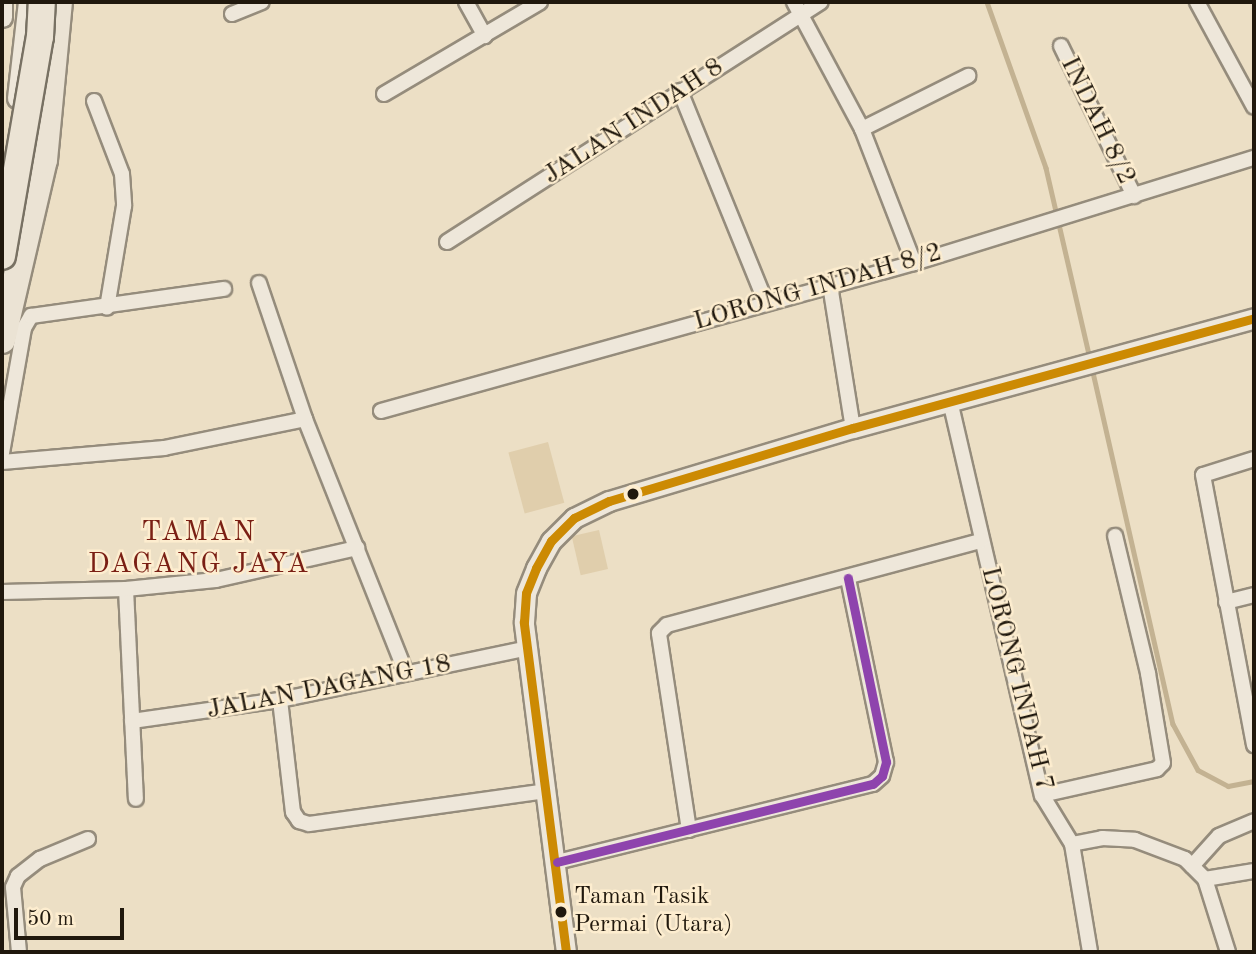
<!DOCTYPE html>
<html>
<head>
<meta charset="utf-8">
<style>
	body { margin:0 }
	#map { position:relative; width:1256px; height:954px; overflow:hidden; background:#ecdfc5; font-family:"Old Standard TT",serif }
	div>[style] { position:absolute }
	.green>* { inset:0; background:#e0ceac; transform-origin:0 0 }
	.stream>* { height:4.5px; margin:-2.25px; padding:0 2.25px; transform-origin:2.25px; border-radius:2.25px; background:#c3b292 }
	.roads { filter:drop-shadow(2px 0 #958c7c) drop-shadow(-2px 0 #958c7c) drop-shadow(0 2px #958c7c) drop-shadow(0 -2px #958c7c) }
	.street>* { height:14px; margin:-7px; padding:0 7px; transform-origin:7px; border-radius:7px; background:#eee7da }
	.secondary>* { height:19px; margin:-9.5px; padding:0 9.5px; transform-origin:9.5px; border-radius:9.5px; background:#eee7da }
	.highway>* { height:26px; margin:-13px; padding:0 13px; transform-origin:13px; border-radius:13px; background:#ebe3d4 }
	.bridges { filter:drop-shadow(2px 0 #787163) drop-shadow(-2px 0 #787163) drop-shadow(0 2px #787163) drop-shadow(0 -2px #787163) }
	.highway-bridge>* { height:26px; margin:-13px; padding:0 13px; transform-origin:13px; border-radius:13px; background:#ebe3d4 }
	.bus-1>* { height:9px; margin:-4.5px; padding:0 4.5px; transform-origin:4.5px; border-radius:4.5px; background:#cc8a03 }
	.bus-2>* { height:9px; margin:-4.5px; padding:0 4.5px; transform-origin:4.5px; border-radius:4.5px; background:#8e44ad }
	.dots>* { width:19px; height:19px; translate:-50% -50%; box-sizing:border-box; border:4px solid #fdedcf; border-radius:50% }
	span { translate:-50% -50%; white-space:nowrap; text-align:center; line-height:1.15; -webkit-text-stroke:5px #fdedcf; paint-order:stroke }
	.bus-label { font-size:24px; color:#20180d }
	.left { translate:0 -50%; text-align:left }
	.street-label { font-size:26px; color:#20180d }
	.neighbourhood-label { font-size:28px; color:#7a1f14; letter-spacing:2px }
	.frame { position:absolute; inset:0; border:4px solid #20180d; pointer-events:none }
	.scale { position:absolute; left:14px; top:908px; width:110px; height:32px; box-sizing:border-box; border:4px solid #20180d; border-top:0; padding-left:9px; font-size:21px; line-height:24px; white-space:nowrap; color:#20180d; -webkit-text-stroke:5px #fdedcf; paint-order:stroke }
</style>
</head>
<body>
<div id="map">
	<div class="green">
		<i style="left:548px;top:442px;width:63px;height:41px;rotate:75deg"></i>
		<i style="left:599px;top:530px;width:40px;height:28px;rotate:77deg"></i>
	</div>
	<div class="stream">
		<i style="left:987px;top:2px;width:176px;rotate:70.4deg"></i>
		<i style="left:1046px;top:168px;width:196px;rotate:77deg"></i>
		<i style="left:1092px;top:368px;width:365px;rotate:77.2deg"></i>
		<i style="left:1173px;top:724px;width:52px;rotate:61.5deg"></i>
		<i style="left:1198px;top:770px;width:34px;rotate:28deg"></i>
		<i style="left:1228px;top:786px;width:26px;rotate:-11deg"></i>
	</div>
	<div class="roads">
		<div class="street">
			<i style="left:466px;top:2px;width:39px;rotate:61deg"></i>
			<i style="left:794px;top:2px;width:144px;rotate:61.8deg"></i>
			<i style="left:862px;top:129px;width:144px;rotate:68.8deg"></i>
			<i style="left:1197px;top:2px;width:119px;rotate:61.5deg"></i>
			<i style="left:232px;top:14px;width:32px;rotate:-22deg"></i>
			<i style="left:1061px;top:46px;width:167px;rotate:64deg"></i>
			<i style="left:680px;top:91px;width:229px;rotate:67.9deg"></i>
			<i style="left:384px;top:94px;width:181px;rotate:-30.5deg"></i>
			<i style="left:94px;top:101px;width:78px;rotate:69deg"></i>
			<i style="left:122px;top:174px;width:32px;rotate:86deg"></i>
			<i style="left:124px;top:206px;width:103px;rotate:99.5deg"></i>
			<i style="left:862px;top:129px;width:119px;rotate:-26.6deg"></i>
			<i style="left:447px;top:242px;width:444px;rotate:-32.7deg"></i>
			<i style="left:259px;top:283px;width:144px;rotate:71.3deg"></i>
			<i style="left:305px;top:419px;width:273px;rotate:68.3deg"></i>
			<i style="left:830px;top:285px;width:145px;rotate:80.9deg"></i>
			<i style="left:950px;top:401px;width:405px;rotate:76.9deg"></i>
			<i style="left:1042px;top:795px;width:57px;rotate:58.5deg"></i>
			<i style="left:1072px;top:844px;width:109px;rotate:80.5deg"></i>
			<i style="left:381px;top:411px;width:553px;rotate:-15.52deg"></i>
			<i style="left:914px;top:263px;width:356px;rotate:-17.2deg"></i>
			<i style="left:2px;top:453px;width:127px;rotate:-80deg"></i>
			<i style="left:24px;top:328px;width:14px;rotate:-60deg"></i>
			<i style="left:31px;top:316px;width:195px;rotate:-8deg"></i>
			<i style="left:1254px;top:459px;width:53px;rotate:162.6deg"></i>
			<i style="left:1203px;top:475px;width:275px;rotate:79.3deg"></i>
			<i style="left:2px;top:462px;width:163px;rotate:-4.9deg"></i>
			<i style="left:164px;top:448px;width:144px;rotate:-11.6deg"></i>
			<i style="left:126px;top:589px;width:210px;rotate:87.3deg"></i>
			<i style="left:2px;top:592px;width:124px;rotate:-1.4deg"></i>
			<i style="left:126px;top:589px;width:90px;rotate:-5.7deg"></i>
			<i style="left:216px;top:580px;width:145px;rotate:-12.8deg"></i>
			<i style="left:1226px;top:602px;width:29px;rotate:-14deg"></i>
			<i style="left:280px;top:700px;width:113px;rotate:83.4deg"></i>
			<i style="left:293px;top:812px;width:11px;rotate:56deg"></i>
			<i style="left:299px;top:821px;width:10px;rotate:17deg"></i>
			<i style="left:309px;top:824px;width:241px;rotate:-7.9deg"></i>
			<i style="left:132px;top:721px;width:149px;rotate:-8.1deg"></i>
			<i style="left:280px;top:700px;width:250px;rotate:-11.8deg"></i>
			<i style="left:1042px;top:795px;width:118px;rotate:-12.7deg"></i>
			<i style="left:1157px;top:769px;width:8px;rotate:-45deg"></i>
			<i style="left:1163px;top:763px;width:91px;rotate:-99.5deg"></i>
			<i style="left:1148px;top:673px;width:141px;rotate:-103.5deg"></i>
			<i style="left:689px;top:830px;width:199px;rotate:-98.7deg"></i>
			<i style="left:659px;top:633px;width:11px;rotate:-45deg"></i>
			<i style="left:667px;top:625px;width:325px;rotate:-15deg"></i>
			<i style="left:1072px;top:844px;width:31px;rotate:-11deg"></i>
			<i style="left:1102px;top:838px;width:33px;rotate:3deg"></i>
			<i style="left:1135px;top:840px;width:53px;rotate:20.8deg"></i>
			<i style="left:1185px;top:859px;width:28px;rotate:45deg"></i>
			<i style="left:1205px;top:879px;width:77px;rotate:72.5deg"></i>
			<i style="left:557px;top:862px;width:325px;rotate:-13.9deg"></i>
			<i style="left:873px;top:784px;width:12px;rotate:-42deg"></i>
			<i style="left:882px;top:776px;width:15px;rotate:-74deg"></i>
			<i style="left:886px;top:762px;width:188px;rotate:-101.7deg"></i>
			<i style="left:1192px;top:866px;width:40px;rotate:-48deg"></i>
			<i style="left:1219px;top:836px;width:38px;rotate:-23deg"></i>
			<i style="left:1205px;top:879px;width:50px;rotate:-9.3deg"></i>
			<i style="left:19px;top:952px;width:65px;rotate:-95.3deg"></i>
			<i style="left:13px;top:887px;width:12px;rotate:-66deg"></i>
			<i style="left:18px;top:876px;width:28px;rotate:-38deg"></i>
			<i style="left:40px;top:859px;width:52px;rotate:-22.6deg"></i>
		</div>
		<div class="secondary">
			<i style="left:2px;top:17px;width:15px;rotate:-90deg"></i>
			<i style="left:17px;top:98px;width:97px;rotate:-83.5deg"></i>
			<i style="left:566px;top:952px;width:333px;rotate:-97.3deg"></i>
			<i style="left:524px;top:622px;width:29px;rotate:-86deg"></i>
			<i style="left:526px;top:593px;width:27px;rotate:-68deg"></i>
			<i style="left:536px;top:568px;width:31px;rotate:-61deg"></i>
			<i style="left:551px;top:541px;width:33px;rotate:-45deg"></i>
			<i style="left:574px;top:518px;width:39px;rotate:-26deg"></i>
			<i style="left:609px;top:501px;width:255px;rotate:-16.7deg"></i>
			<i style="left:853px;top:428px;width:416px;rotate:-15.3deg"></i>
		</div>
		<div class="highway">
			<i style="left:2px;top:340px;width:185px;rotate:-76.9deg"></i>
			<i style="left:44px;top:160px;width:159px;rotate:-84.6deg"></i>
		</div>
	</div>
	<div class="bridges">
		<div class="highway-bridge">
			<i style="left:2px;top:256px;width:222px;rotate:-80.2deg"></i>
			<i style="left:40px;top:37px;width:35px;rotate:-87deg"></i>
		</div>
	</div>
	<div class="bus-1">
		<i style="left:566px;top:952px;width:333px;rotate:-97.3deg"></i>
		<i style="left:524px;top:622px;width:29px;rotate:-86deg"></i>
		<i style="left:526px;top:593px;width:27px;rotate:-68deg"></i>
		<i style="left:536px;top:568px;width:31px;rotate:-61deg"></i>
		<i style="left:551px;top:541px;width:33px;rotate:-45deg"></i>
		<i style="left:574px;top:518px;width:39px;rotate:-26deg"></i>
		<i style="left:609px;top:501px;width:255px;rotate:-16.7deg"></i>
		<i style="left:853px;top:428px;width:416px;rotate:-15.3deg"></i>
	</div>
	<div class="bus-2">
		<i style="left:557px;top:862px;width:325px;rotate:-13.9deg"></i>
		<i style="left:873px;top:784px;width:12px;rotate:-42deg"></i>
		<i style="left:882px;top:776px;width:15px;rotate:-74deg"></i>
		<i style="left:886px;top:762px;width:188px;rotate:-101.7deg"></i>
	</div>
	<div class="dots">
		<i style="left:633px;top:494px;background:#20180d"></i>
		<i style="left:561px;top:912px;background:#20180d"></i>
	</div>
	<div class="bus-label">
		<span class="left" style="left:574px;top:912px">Taman Tasik<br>Permai (Utara)</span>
	</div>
	<div class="street-label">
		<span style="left:1097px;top:121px;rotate:64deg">INDAH 8/2</span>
		<span style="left:634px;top:122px;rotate:-33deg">JALAN INDAH 8</span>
		<span style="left:818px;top:288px;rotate:-16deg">LORONG INDAH 8/2</span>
		<span style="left:1016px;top:679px;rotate:76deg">LORONG INDAH 7</span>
		<span style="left:329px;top:688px;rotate:-11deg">JALAN DAGANG 18</span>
	</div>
	<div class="neighbourhood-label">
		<span style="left:199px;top:549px">TAMAN<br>DAGANG JAYA</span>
	</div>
	<div class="frame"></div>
	<div class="scale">50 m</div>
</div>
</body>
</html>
